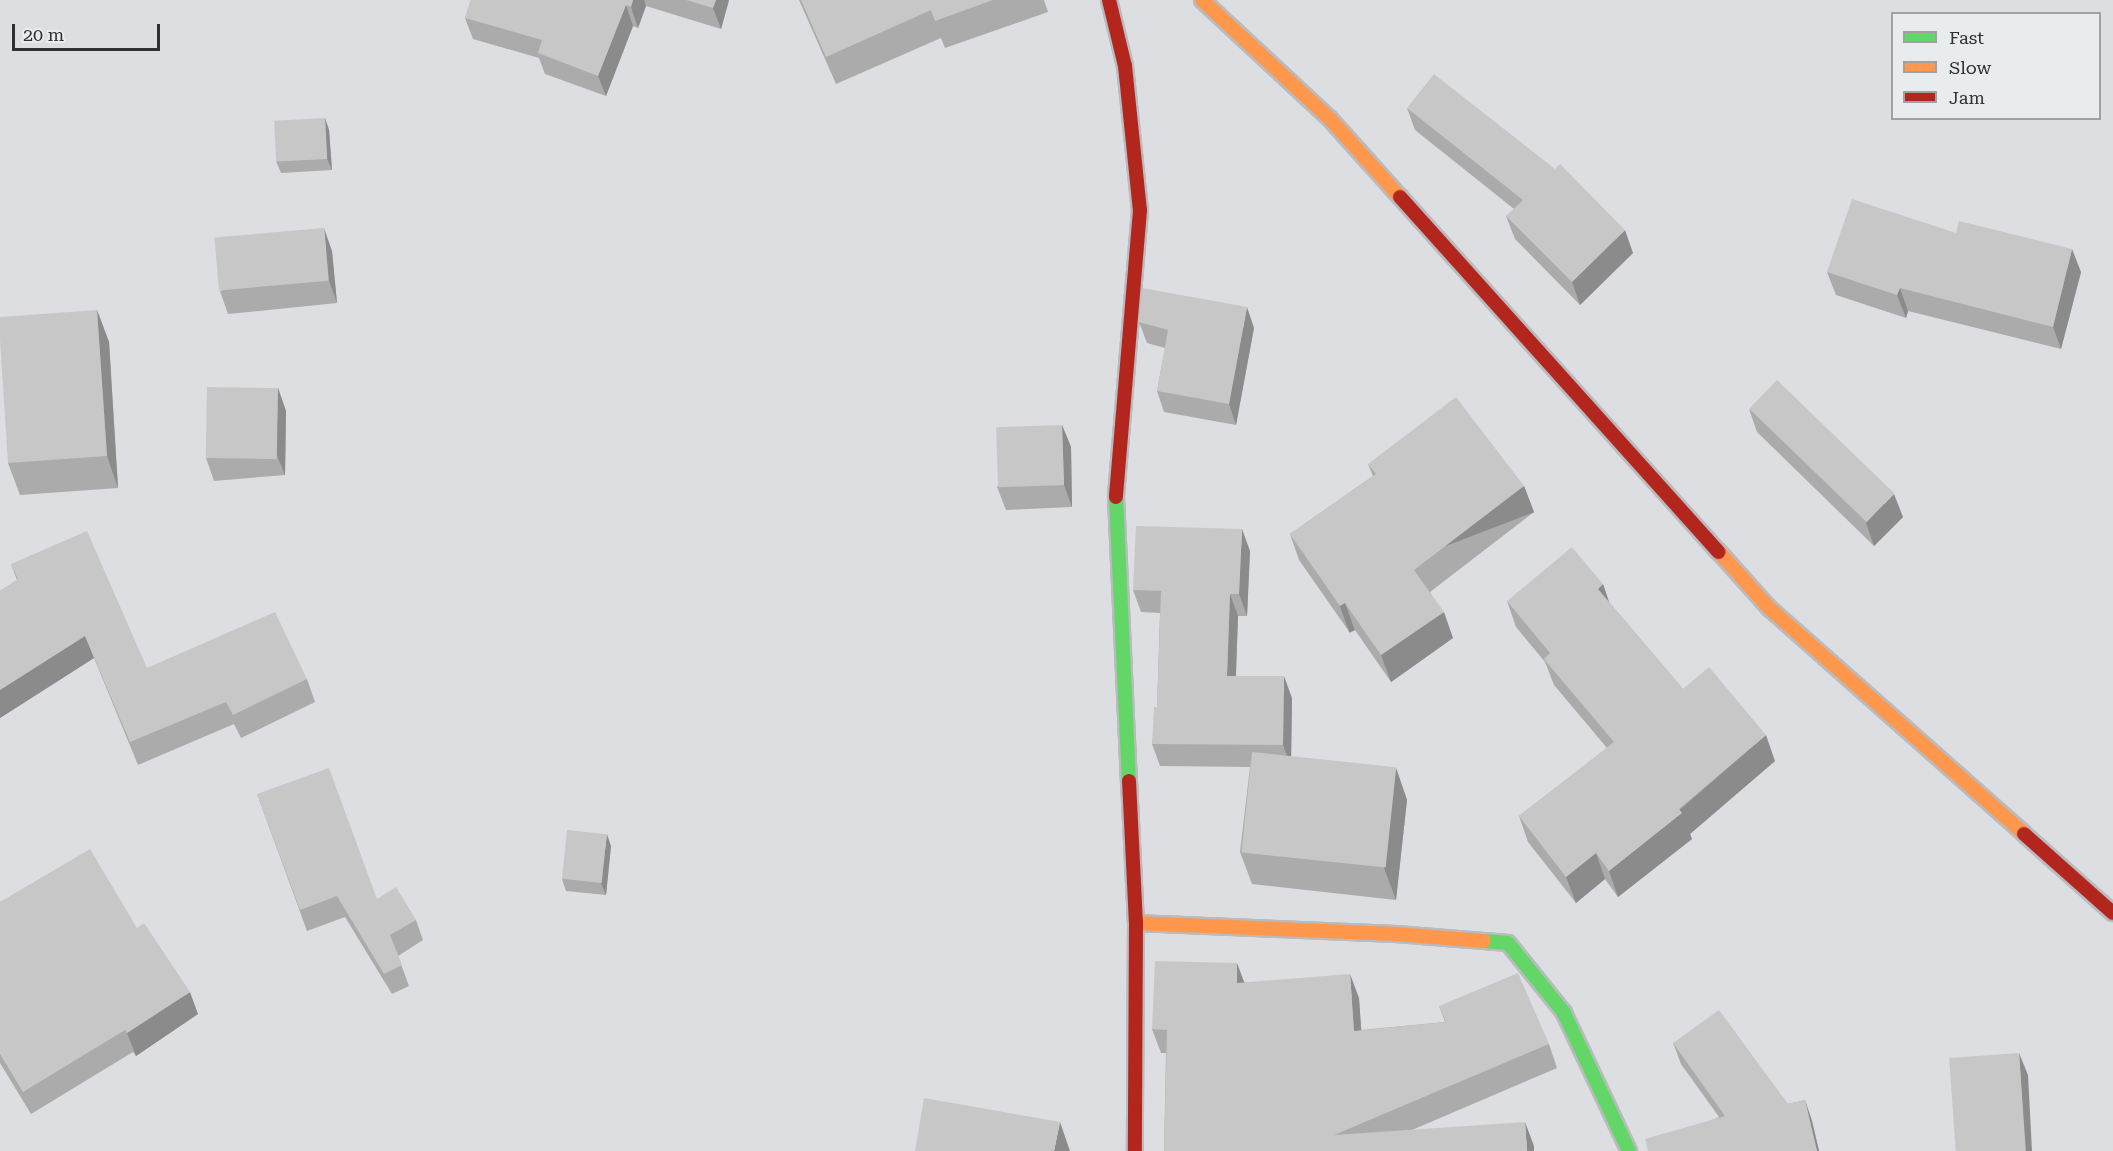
<!DOCTYPE html>
<html>
<head>
<meta charset="utf-8">
<style>
	body { margin:0 }
	#map { position:relative; width:2113px; height:1151px; overflow:hidden; background:#dcdee1; font-family:"Roboto Serif",serif }
	div>[style] { position:absolute }
	.roads { filter:drop-shadow(2px 0 #babbbe) drop-shadow(-2px 0 #babbbe) drop-shadow(0 2px #babbbe) drop-shadow(0 -2px #babbbe) }
	.fast>* { height:14px; margin:-7px; padding:0 7px; transform-origin:7px; border-radius:7px; background:#63d668 }
	.slow>* { height:14px; margin:-7px; padding:0 7px; transform-origin:7px; border-radius:7px; background:#ff974d }
	.jam>* { height:14px; margin:-7px; padding:0 7px; transform-origin:7px; border-radius:7px; background:#b3261e }
	.wall>* { inset:0; background:#acabac }
	.shaded-wall>* { inset:0; background:#8c8b8c; transform-origin:0 0 }
	.building>* { inset:0; background:#c8c7c8; transform-origin:0 0 }
	span { translate:-50% -50%; white-space:nowrap; text-align:center; line-height:1.15; -webkit-text-stroke:4.5px #e9ecef; paint-order:stroke }
	.legend { position:absolute; left:1891px; top:12px; width:210px; height:108px; box-sizing:border-box; background:#e9ecef; border:2px solid #9fa1a3; margin:0; padding:8px 10px; list-style:none; font-size:18px; color:#2f3032 }
	.legend li { display:flex; align-items:center; gap:12px; height:30px }
	.legend b { width:30px; border:2px solid #9fa1a3 }
	.scale { position:absolute; left:12px; top:24px; width:148px; height:27px; box-sizing:border-box; border:3px solid #2f3032; border-top:0; padding-left:8px; font-size:18px; line-height:21px; white-space:nowrap; color:#2f3032; -webkit-text-stroke:4px #e9ecef; paint-order:stroke }
</style>
</head>
<body>
<div id="map">
	<div class="roads">
		<div class="fast">
			<i style="left:1116px;top:497px;width:284px;rotate:87.4deg"></i>
			<i style="left:1484px;top:941px;width:24px;rotate:5deg"></i>
			<i style="left:1508px;top:943px;width:90px;rotate:51.3deg"></i>
			<i style="left:1564px;top:1013px;width:153px;rotate:64.8deg"></i>
		</div>
		<div class="slow">
			<i style="left:1202px;top:0;width:175px;rotate:42.9deg"></i>
			<i style="left:1330px;top:119px;width:105px;rotate:48.1deg"></i>
			<i style="left:1719px;top:552px;width:75px;rotate:48.2deg"></i>
			<i style="left:1769px;top:608px;width:341px;rotate:41.5deg"></i>
			<i style="left:1136px;top:923px;width:260px;rotate:2.4deg"></i>
			<i style="left:1396px;top:934px;width:88px;rotate:4.5deg"></i>
		</div>
		<div class="jam">
			<i style="left:1109px;top:0;width:68px;rotate:76.4deg"></i>
			<i style="left:1125px;top:66px;width:145px;rotate:84.1deg"></i>
			<i style="left:1140px;top:210px;width:288px;rotate:94.8deg"></i>
			<i style="left:1400px;top:197px;width:477px;rotate:48.1deg"></i>
			<i style="left:1129px;top:781px;width:142px;rotate:87.2deg"></i>
			<i style="left:1136px;top:923px;width:228px;rotate:90.3deg"></i>
			<i style="left:2024px;top:834px;width:119px;rotate:41.6deg"></i>
		</div>
	</div>
	<div class="wall">
		<i style="clip-path:polygon(471px 0,729px 0,721px 29px,646px 6px,638px 28px,633px 26px,606px 96px,545px 74px,539px 58px,473px 39px,465px 18px)"></i>
		<i style="clip-path:polygon(799px 0,1044px 0,1048px 12px,945px 48px,941px 38px,836px 84px)"></i>
		<i style="clip-path:polygon(1407px 108px,1633px 253px,1580px 305px,1515px 239px,1506px 216px,1514px 209px,1415px 130px)"></i>
		<i style="clip-path:polygon(325px 118px,329px 130px,332px 170px,281px 173px,276px 161px)"></i>
		<i style="clip-path:polygon(1956px 233px,2081px 272px,2061px 349px,1908px 311px,1906px 318px,1836px 295px,1827px 272px)"></i>
		<i style="clip-path:polygon(332px 251px,337px 303px,228px 314px,220px 291px)"></i>
		<i style="clip-path:polygon(97px 310px,109px 342px,118px 488px,20px 495px,8px 463px)"></i>
		<i style="clip-path:polygon(1139px 322px,1254px 328px,1236px 425px,1164px 412px,1157px 391px,1165px 348px,1147px 343px)"></i>
		<i style="clip-path:polygon(278px 388px,286px 411px,285px 475px,214px 481px,206px 458px)"></i>
		<i style="clip-path:polygon(1749px 409px,1903px 517px,1874px 546px,1757px 432px)"></i>
		<i style="clip-path:polygon(1062px 425px,1071px 447px,1072px 507px,1006px 510px,997px 487px)"></i>
		<i style="clip-path:polygon(1368px 464px,1524px 486px,1534px 512px,1430px 592px,1453px 638px,1391px 682px,1355px 630px,1350px 633px,1299px 560px,1290px 534px,1373px 476px)"></i>
		<i style="clip-path:polygon(1250px 551px,1247px 616px,1238px 616px,1236px 676px,1292px 698px,1291px 757px,1396px 768px,1407px 800px,1396px 900px,1252px 884px,1240px 852px,1250px 767px,1160px 766px,1152px 744px,1157px 707px,1160px 613px,1141px 612px,1133px 590px)"></i>
		<i style="clip-path:polygon(11px 564px,147px 668px,307px 679px,315px 702px,241px 738px,234px 724px,138px 765px,94px 658px,0 718px,0 591px,17px 580px)"></i>
		<i style="clip-path:polygon(1603px 584px,1609px 602px,1683px 689px,1775px 761px,1690px 834px,1692px 839px,1618px 897px,1605px 879px,1576px 903px,1528px 842px,1519px 816px,1607px 748px,1554px 685px,1545px 662px,1516px 627px,1507px 601px)"></i>
		<i style="clip-path:polygon(257px 794px,377px 899px,416px 920px,423px 940px,398px 956px,409px 986px,392px 994px,345px 917px,307px 931px)"></i>
		<i style="clip-path:polygon(611px 846px,606px 895px,566px 891px,562px 879px)"></i>
		<i style="clip-path:polygon(0 902px,137px 928px,198px 1014px,136px 1056px,133px 1052px,31px 1114px,0 1063px)"></i>
		<i style="clip-path:polygon(1244px 982px,1359px 998px,1361px 1030px,1445px 1022px,1439px 1006px,1549px 1044px,1557px 1068px,1412px 1130px,1534px 1146px,1164px 1151px,1166px 1053px,1161px 1053px,1152px 1029px)"></i>
		<i style="clip-path:polygon(1673px 1043px,1788px 1104px,1805px 1100px,1812px 1121px,1819px 1151px,1648px 1151px,1719px 1117px,1681px 1064px)"></i>
	</div>
	<div class="shaded-wall">
		<i style="clip-path:polygon(633px 0,644px 0,646px 6px,638px 28px,631px 7px)"></i>
		<i style="clip-path:polygon(716px 0,729px 0,721px 29px,713px 8px)"></i>
		<i style="clip-path:polygon(626px 5px,633px 26px,606px 96px,598px 76px)"></i>
		<i style="clip-path:polygon(325px 118px,329px 130px,332px 170px,327px 159px)"></i>
		<i style="clip-path:polygon(324px 228px,332px 251px,337px 303px,329px 281px)"></i>
		<i style="clip-path:polygon(1625px 230px,1633px 253px,1580px 305px,1572px 282px)"></i>
		<i style="clip-path:polygon(2072px 249px,2081px 272px,2061px 349px,2053px 327px)"></i>
		<i style="clip-path:polygon(1900px 288px,1908px 311px,1906px 318px,1897px 295px)"></i>
		<i style="clip-path:polygon(1247px 307px,1254px 328px,1236px 425px,1229px 404px)"></i>
		<i style="clip-path:polygon(97px 310px,109px 342px,118px 488px,107px 456px)"></i>
		<i style="clip-path:polygon(278px 388px,286px 411px,285px 475px,276px 453px)"></i>
		<i style="clip-path:polygon(1062px 425px,1071px 447px,1072px 507px,1064px 485px)"></i>
		<i style="left:1524px;top:486px;width:28px;height:138px;rotate:69deg"></i>
		<i style="clip-path:polygon(1894px 494px,1903px 517px,1874px 546px,1866px 523px)"></i>
		<i style="clip-path:polygon(1242px 529px,1250px 551px,1247px 616px,1239px 594px)"></i>
		<i style="clip-path:polygon(1603px 584px,1612px 611px,1598px 589px)"></i>
		<i style="clip-path:polygon(1230px 594px,1238px 616px,1235px 698px,1227px 676px)"></i>
		<i style="left:1345px;top:603px;width:29px;height:6px;rotate:70deg"></i>
		<i style="clip-path:polygon(1444px 612px,1453px 638px,1391px 682px,1381px 655px)"></i>
		<i style="clip-path:polygon(85px 636px,94px 658px,0 718px,0 690px)"></i>
		<i style="clip-path:polygon(1284px 676px,1292px 698px,1291px 767px,1283px 745px)"></i>
		<i style="clip-path:polygon(1766px 735px,1775px 761px,1690px 834px,1692px 839px,1618px 897px,1609px 871px)"></i>
		<i style="clip-path:polygon(1396px 768px,1407px 800px,1396px 900px,1384px 868px)"></i>
		<i style="clip-path:polygon(607px 834px,611px 846px,606px 895px,601px 883px)"></i>
		<i style="clip-path:polygon(1596px 853px,1605px 879px,1576px 903px,1566px 877px)"></i>
		<i style="clip-path:polygon(1237px 963px,1246px 987px,1237px 983px)"></i>
		<i style="clip-path:polygon(1350px 974px,1359px 998px,1363px 1055px,1354px 1031px)"></i>
		<i style="clip-path:polygon(190px 992px,198px 1014px,136px 1056px,127px 1033px)"></i>
		<i style="clip-path:polygon(2019px 1053px,2028px 1075px,2032px 1151px,2025px 1151px)"></i>
		<i style="clip-path:polygon(1805px 1100px,1812px 1121px,1819px 1151px,1817px 1151px)"></i>
		<i style="clip-path:polygon(1060px 1122px,1070px 1151px,1054px 1151px)"></i>
		<i style="clip-path:polygon(1525px 1122px,1534px 1146px,1534px 1151px,1527px 1151px)"></i>
	</div>
	<div class="building">
		<i style="clip-path:polygon(471px 0,633px 0,631px 7px,626px 5px,598px 76px,538px 53px,542px 40px,465px 18px)"></i>
		<i style="clip-path:polygon(686px 0,716px 0,713px 8px)"></i>
		<i style="clip-path:polygon(801px 0,993px 0,935px 21px,931px 10px,826px 57px)"></i>
		<i style="clip-path:polygon(1434px 74px,1555px 169px,1560px 164px,1625px 230px,1572px 282px,1506px 216px,1523px 200px,1407px 108px)"></i>
		<i style="left:325px;top:118px;width:41px;height:51px;rotate:87deg"></i>
		<i style="clip-path:polygon(1852px 199px,1956px 233px,1959px 221px,2072px 249px,2053px 327px,1900px 288px,1897px 295px,1827px 272px)"></i>
		<i style="left:324px;top:228px;width:53px;height:110px;rotate:85deg"></i>
		<i style="clip-path:polygon(1142px 288px,1247px 307px,1229px 404px,1157px 391px,1168px 330px,1139px 322px)"></i>
		<i style="clip-path:polygon(97px 310px,107px 456px,8px 463px,0 340px,0 317px)"></i>
		<i style="left:1777px;top:380px;width:163px;height:40px;rotate:44deg"></i>
		<i style="left:207px;top:387px;width:71px;height:71px;rotate:1deg"></i>
		<i style="clip-path:polygon(1456px 397px,1524px 486px,1414px 570px,1444px 612px,1381px 655px,1345px 603px,1340px 606px,1290px 534px,1376px 474px,1368px 464px)"></i>
		<i style="left:1062px;top:425px;width:60px;height:66px;rotate:88deg"></i>
		<i style="clip-path:polygon(1136px 526px,1242px 529px,1239px 594px,1230px 594px,1227px 676px,1284px 676px,1283px 745px,1152px 744px,1154px 707px,1157px 707px,1161px 591px,1133px 590px)"></i>
		<i style="clip-path:polygon(87px 531px,147px 668px,275px 612px,307px 679px,233px 715px,226px 702px,130px 742px,85px 636px,0 690px,0 591px,18px 579px,11px 564px)"></i>
		<i style="clip-path:polygon(1572px 547px,1603px 584px,1598px 589px,1683px 689px,1709px 667px,1766px 735px,1679px 809px,1682px 813px,1609px 871px,1596px 853px,1566px 877px,1519px 816px,1614px 742px,1544px 659px,1550px 653px,1507px 601px)"></i>
		<i style="left:1252px;top:752px;width:145px;height:101px;rotate:6deg"></i>
		<i style="clip-path:polygon(329px 768px,377px 899px,396px 887px,416px 920px,390px 935px,402px 965px,384px 974px,337px 896px,300px 910px,257px 794px)"></i>
		<i style="left:567px;top:830px;width:40px;height:49px;rotate:6deg"></i>
		<i style="clip-path:polygon(90px 849px,137px 928px,144px 923px,190px 992px,127px 1033px,125px 1030px,23px 1092px,0 1054px,0 902px)"></i>
		<i style="clip-path:polygon(1155px 961px,1237px 963px,1237px 983px,1350px 974px,1354px 1031px,1446px 1022px,1439px 1006px,1518px 973px,1549px 1044px,1334px 1135px,1525px 1122px,1527px 1151px,1164px 1151px,1167px 1030px,1152px 1029px)"></i>
		<i style="clip-path:polygon(1719px 1010px,1788px 1104px,1805px 1100px,1817px 1151px,1648px 1151px,1645px 1139px,1725px 1116px,1673px 1043px)"></i>
		<i style="left:2019px;top:1053px;width:98px;height:70px;rotate:86deg"></i>
		<i style="clip-path:polygon(924px 1098px,1060px 1122px,1054px 1151px,915px 1151px)"></i>
	</div>
	<ul class="legend">
	<li><b style="height:8px;background:#63d668"></b>Fast</li>
	<li><b style="height:8px;background:#ff974d"></b>Slow</li>
	<li><b style="height:8px;background:#b3261e"></b>Jam</li>
	</ul>
	<div class="scale">20 m</div>
</div>
</body>
</html>
